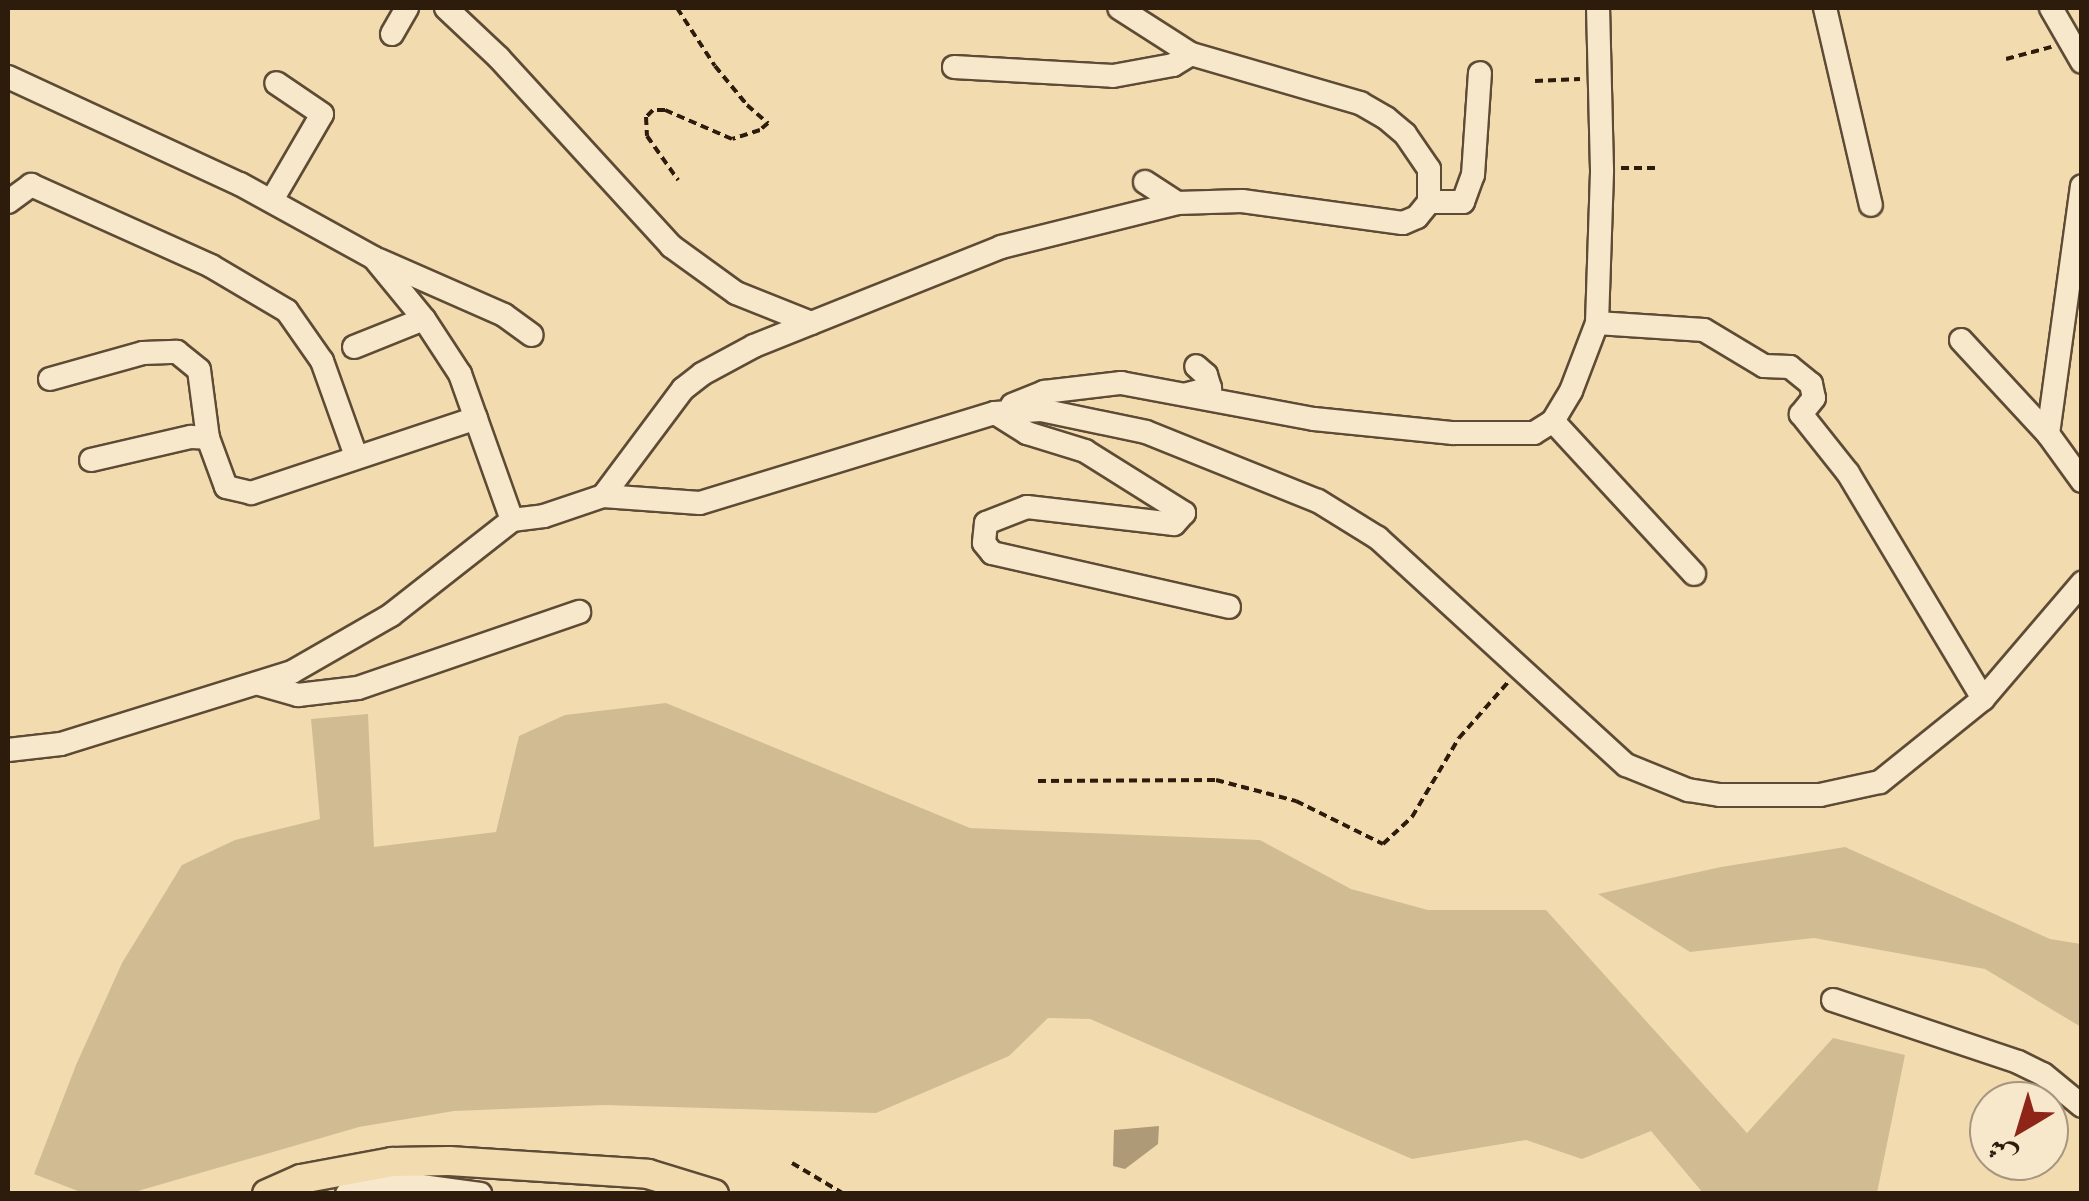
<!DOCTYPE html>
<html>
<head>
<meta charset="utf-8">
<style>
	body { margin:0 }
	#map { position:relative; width:2089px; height:1201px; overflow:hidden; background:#f2dcaf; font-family:"Gentium Book Plus",Amiri,serif }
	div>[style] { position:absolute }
	.green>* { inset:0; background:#d1bb93 }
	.water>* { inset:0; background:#af9a78 }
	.path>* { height:4px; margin-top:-2px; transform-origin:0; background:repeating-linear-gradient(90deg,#2d1b0c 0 8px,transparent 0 13px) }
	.roads { filter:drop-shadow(2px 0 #5e4b35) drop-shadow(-2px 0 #5e4b35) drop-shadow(0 2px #5e4b35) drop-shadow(0 -2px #5e4b35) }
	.minor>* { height:22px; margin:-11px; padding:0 11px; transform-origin:11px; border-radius:11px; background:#f7e8cb }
	.major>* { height:28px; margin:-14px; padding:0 14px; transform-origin:14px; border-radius:14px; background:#f2dcaf }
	span { translate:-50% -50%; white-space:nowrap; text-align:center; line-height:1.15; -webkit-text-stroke:10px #f7e8cb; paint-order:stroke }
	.frame { position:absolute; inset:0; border:10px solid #2d1b0c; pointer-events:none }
	.north { position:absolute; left:1969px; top:1081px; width:100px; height:100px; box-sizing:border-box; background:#f7e8cb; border:2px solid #a6967f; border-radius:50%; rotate:218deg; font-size:28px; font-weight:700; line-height:40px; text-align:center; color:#2d1b0c }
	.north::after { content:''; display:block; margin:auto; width:35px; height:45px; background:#8f2418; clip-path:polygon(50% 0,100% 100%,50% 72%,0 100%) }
</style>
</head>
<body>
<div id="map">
	<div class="green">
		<i style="clip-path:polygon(666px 703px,970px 828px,1260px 840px,1351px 889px,1428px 910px,1546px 910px,1747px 1133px,1833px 1038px,1905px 1055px,1877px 1193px,1703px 1193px,1651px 1131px,1582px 1159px,1526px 1140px,1412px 1159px,1090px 1019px,1048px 1018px,1009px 1056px,876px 1113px,604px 1105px,454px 1111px,359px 1127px,131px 1193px,83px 1193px,34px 1174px,76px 1065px,122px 963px,182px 865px,235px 840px,320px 819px,311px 719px,368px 714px,374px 847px,496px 832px,519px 736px,565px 715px)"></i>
		<i style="clip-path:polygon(1845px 847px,2050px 939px,2081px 944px,2081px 1027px,1985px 969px,1814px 938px,1690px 952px,1598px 894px,1721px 867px)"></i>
	</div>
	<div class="water">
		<i style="clip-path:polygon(1159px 1126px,1158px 1144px,1125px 1169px,1113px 1166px,1114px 1130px)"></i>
	</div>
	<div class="path">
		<i style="left:677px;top:8px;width:69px;rotate:56.8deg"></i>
		<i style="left:715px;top:66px;width:50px;rotate:50.6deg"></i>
		<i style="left:747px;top:105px;width:28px;rotate:41deg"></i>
		<i style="left:768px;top:123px;width:11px;rotate:139deg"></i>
		<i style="left:760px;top:130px;width:29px;rotate:162deg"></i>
		<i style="left:732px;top:139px;width:73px;rotate:-156.6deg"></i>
		<i style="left:665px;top:110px;width:12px;rotate:180deg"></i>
		<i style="left:653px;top:110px;width:10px;rotate:135deg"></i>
		<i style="left:646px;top:117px;width:19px;rotate:87deg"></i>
		<i style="left:647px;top:136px;width:54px;rotate:54.8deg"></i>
		<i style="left:2006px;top:59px;width:47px;rotate:-14.9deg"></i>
		<i style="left:1535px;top:81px;width:45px;rotate:-2.5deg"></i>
		<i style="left:1621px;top:168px;width:35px"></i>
		<i style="left:1038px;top:781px;width:178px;rotate:-0.3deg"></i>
		<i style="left:1216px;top:780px;width:83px;rotate:14.7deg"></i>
		<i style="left:1296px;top:801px;width:97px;rotate:26.3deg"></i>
		<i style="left:1383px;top:844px;width:40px;rotate:-43deg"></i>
		<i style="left:1412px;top:817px;width:92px;rotate:-59.3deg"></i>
		<i style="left:1459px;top:738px;width:76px;rotate:-48.7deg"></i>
		<i style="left:792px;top:1163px;width:61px;rotate:30.8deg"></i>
	</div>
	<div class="roads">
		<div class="minor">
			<i style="left:446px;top:8px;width:73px;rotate:43.3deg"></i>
			<i style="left:499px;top:58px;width:255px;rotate:47.5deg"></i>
			<i style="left:671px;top:246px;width:80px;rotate:35.9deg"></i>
			<i style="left:736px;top:293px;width:81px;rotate:21.8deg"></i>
			<i style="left:1825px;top:8px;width:202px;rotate:76.9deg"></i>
			<i style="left:2051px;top:8px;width:62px;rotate:60.1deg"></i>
			<i style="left:392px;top:34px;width:30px;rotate:-60deg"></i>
			<i style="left:954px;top:67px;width:159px;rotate:3.2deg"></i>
			<i style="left:1113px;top:76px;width:61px;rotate:-10.4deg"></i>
			<i style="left:1173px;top:65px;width:21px;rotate:-31deg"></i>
			<i style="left:8px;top:77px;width:255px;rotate:24.8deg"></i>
			<i style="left:240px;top:184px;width:153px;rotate:28.9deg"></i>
			<i style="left:374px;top:258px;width:79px;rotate:50.7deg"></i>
			<i style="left:424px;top:319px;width:66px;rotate:56.8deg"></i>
			<i style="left:460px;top:374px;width:155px;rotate:70.4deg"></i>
			<i style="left:1145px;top:182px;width:38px;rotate:33deg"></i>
			<i style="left:272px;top:200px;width:99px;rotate:-59.8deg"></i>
			<i style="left:322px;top:114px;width:55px;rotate:-146deg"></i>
			<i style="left:8px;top:202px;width:29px;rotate:-36deg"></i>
			<i style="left:31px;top:185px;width:197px;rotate:24.2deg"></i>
			<i style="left:211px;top:266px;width:88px;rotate:30.6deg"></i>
			<i style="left:287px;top:311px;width:61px;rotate:55deg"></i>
			<i style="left:322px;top:361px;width:101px;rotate:70.3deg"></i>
			<i style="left:1429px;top:202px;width:34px"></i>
			<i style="left:1463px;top:202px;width:29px;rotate:-70deg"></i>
			<i style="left:1473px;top:175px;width:102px;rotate:-86.1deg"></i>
			<i style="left:379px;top:260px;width:137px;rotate:23.7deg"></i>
			<i style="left:504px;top:315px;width:34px;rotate:36deg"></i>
			<i style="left:1597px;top:323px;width:107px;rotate:3.7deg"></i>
			<i style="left:1704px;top:330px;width:70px;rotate:31deg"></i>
			<i style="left:1764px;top:366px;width:26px;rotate:2deg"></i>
			<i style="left:1790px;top:367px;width:27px;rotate:39deg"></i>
			<i style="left:1811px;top:384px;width:14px;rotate:78deg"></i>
			<i style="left:1814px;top:398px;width:21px;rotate:129deg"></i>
			<i style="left:1801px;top:414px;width:75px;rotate:51.5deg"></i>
			<i style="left:1848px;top:473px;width:263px;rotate:59.1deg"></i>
			<i style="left:1961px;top:340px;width:128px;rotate:47.2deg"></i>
			<i style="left:2048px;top:434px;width:58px;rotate:54.1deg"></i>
			<i style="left:354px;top:347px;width:75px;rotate:-21.8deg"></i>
			<i style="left:50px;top:379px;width:97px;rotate:-15.6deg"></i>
			<i style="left:143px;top:353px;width:34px;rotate:-2deg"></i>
			<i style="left:177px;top:352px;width:28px;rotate:39deg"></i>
			<i style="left:199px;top:370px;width:69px;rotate:82.5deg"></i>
			<i style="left:1188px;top:394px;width:23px;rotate:-15deg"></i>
			<i style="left:1210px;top:388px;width:14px;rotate:-107deg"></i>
			<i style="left:1206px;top:375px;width:13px;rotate:-138deg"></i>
			<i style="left:1012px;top:405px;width:35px;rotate:-22deg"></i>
			<i style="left:1044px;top:392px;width:78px;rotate:-6.7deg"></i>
			<i style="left:1121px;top:383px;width:196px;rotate:10.6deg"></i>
			<i style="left:1314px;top:419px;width:140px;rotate:5.8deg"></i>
			<i style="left:1453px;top:433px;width:81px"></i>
			<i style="left:1534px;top:433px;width:22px;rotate:-32deg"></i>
			<i style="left:1553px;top:421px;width:35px;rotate:-59deg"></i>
			<i style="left:1571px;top:391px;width:73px;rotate:-69.1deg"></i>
			<i style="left:1597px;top:323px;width:153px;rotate:-88.1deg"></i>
			<i style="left:1602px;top:170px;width:162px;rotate:-91.4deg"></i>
			<i style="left:995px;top:413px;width:38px;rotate:32deg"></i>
			<i style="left:1027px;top:433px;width:61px;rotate:17.2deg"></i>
			<i style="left:1085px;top:451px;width:117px;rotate:32.1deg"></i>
			<i style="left:1184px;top:513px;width:15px;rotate:132deg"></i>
			<i style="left:1174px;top:524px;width:148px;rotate:-173.4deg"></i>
			<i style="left:1027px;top:507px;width:44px;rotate:158.7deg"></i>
			<i style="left:986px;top:523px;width:20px;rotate:96deg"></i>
			<i style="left:984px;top:543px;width:13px;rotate:51deg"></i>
			<i style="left:992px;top:553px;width:243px;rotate:12.8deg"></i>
			<i style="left:1553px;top:421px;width:208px;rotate:47.3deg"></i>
			<i style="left:2048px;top:434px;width:250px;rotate:-82.2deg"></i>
			<i style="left:91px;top:460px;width:103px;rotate:-13deg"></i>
			<i style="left:191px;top:437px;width:17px;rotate:3deg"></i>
			<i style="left:208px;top:438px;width:52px;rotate:69.8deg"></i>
			<i style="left:226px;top:487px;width:26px;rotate:13deg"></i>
			<i style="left:251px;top:493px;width:237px;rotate:-18.4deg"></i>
			<i style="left:603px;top:496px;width:134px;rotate:-53.2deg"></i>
			<i style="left:683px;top:389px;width:24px;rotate:-38deg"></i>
			<i style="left:702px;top:374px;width:59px;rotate:-28.3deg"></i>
			<i style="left:754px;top:346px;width:266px;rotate:-21.8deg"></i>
			<i style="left:1001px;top:247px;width:181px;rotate:-14deg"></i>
			<i style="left:1177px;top:203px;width:65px;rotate:-1.8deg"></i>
			<i style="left:1242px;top:201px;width:162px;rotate:7.8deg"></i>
			<i style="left:1403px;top:223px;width:15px;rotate:-23deg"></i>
			<i style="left:1417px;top:217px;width:19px;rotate:-51deg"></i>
			<i style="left:1429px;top:202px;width:33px;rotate:-90deg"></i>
			<i style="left:1429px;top:169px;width:42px;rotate:-124.4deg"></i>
			<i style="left:1405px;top:134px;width:25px;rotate:-140deg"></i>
			<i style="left:1386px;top:118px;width:30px;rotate:-150deg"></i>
			<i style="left:1360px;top:103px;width:176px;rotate:-163.8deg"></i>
			<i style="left:1191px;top:54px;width:85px;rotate:-147.4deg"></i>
			<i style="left:259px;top:684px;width:41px;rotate:15.8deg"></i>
			<i style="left:298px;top:695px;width:60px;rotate:-6.7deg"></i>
			<i style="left:358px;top:688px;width:234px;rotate:-19deg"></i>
			<i style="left:8px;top:750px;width:53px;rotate:-6.5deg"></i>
			<i style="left:61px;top:744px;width:242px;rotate:-17.3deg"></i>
			<i style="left:292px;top:672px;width:114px;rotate:-29.9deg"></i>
			<i style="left:391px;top:615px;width:154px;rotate:-38.1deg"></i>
			<i style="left:512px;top:520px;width:32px;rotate:-7deg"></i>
			<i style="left:544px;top:516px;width:62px;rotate:-18.7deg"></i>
			<i style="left:603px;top:496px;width:97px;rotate:4.1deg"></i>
			<i style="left:700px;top:503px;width:308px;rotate:-17deg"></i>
			<i style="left:995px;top:413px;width:46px;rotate:-3.7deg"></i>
			<i style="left:1041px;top:410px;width:107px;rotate:11.8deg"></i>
			<i style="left:1146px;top:432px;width:185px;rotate:21.9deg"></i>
			<i style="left:1318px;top:501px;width:70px;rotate:31.7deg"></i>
			<i style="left:1378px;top:538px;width:336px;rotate:42.5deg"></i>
			<i style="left:1626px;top:765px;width:67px;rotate:22deg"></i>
			<i style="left:1688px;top:790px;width:32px;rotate:9deg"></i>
			<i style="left:1720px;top:795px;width:100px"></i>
			<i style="left:1820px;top:795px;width:61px;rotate:-12.2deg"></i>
			<i style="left:1880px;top:782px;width:132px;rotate:-38.9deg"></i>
			<i style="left:1983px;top:699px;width:153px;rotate:-49.5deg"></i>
			<i style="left:1833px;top:1000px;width:195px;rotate:18.5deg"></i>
			<i style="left:2018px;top:1062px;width:28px;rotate:26deg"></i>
			<i style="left:2043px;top:1074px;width:50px;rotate:39.4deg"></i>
			<i style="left:347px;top:1194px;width:53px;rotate:-11.9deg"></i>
			<i style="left:399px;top:1183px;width:82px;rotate:7.7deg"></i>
		</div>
		<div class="major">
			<i style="left:267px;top:1194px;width:37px;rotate:-24deg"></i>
			<i style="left:301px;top:1179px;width:93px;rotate:-10.6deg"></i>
			<i style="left:392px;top:1162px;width:57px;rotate:-1deg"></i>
			<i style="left:449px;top:1161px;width:199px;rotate:3.7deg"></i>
			<i style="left:648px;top:1174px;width:69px;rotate:16.9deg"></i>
		</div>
	</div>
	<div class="frame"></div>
	<div class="north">ش</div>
</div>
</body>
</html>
